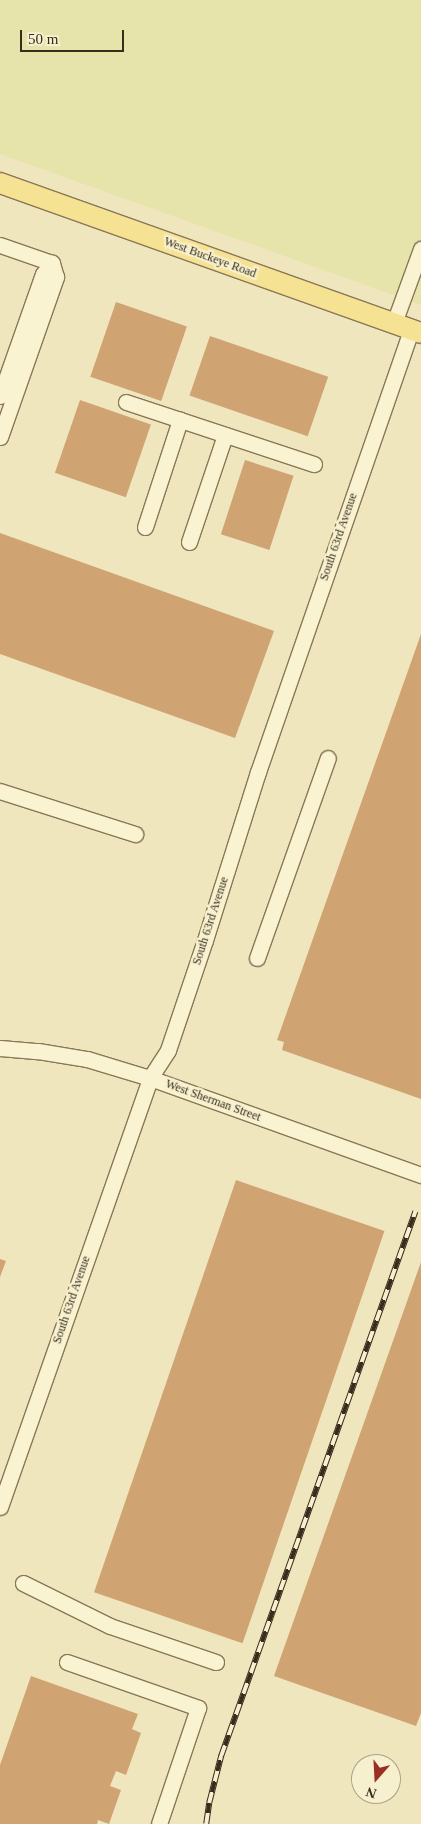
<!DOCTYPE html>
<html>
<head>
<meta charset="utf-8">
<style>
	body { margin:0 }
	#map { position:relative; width:421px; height:1824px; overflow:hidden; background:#f0e6be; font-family:"Times New Roman",serif }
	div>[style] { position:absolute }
	.farmland>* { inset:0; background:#e6e3ab }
	.building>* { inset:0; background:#d0a372; transform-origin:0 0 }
	.roads { filter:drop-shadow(1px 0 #897756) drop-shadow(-1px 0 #897756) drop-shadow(0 1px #897756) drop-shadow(0 -1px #897756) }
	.minor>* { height:15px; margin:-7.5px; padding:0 7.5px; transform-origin:7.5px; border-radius:7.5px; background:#faf3d2 }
	.major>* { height:20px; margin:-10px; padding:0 10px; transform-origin:10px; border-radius:10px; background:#f6e293 }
	.rail>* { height:5.5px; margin-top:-2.75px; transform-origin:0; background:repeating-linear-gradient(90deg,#f7f0ce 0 11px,#382c1c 0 22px); box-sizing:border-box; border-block:1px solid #382c1c }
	span { translate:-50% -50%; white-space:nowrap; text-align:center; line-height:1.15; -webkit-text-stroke:4.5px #f7f0ce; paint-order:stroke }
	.street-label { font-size:12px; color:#382c1c }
	.north { position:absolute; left:351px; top:1754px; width:50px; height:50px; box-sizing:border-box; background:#f7f0ce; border:1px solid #aba287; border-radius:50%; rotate:199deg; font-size:14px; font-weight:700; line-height:20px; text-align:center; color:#382c1c }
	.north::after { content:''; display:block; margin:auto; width:18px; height:22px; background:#9b2f23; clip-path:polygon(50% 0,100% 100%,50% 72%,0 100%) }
	.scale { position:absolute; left:20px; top:30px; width:104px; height:22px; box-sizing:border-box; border:2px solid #382c1c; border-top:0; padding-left:6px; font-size:15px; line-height:18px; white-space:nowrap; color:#382c1c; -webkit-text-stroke:4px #f7f0ce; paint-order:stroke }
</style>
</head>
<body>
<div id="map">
	<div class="farmland">
		<i style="clip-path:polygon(0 0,421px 0,421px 305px,0 154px)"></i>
	</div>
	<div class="building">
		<i style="left:116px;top:302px;width:75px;height:79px;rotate:19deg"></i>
		<i style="left:210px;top:336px;width:125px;height:63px;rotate:19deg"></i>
		<i style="left:80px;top:400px;width:75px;height:77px;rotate:19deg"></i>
		<i style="left:245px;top:460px;width:51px;height:78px;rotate:18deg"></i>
		<i style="clip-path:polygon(0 533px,274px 631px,235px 738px,0 654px)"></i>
		<i style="clip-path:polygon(421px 634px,421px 1099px,282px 1050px,284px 1042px,277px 1040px)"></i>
		<i style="left:236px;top:1180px;width:157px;height:436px;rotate:19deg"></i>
		<i style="clip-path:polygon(0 1259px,6px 1261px,0 1277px)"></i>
		<i style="clip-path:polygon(421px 1262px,421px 1713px,416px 1726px,274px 1676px)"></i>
		<i style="clip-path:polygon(31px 1676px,138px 1714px,132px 1729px,141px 1733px,126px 1775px,116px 1771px,110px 1786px,121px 1790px,109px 1824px,98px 1820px,97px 1824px,0 1824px,0 1765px)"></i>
	</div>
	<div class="roads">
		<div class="minor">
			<i style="left:0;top:245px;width:55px;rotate:19.1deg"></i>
			<i style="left:394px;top:323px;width:79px;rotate:-70deg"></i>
			<i style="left:0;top:396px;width:129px;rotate:-70.6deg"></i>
			<i style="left:43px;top:274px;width:14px;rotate:-51deg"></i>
			<i style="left:126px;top:402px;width:198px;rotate:18.3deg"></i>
			<i style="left:0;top:437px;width:170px;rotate:-70.7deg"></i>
			<i style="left:56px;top:277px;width:15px;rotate:-106deg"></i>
			<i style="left:145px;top:527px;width:113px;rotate:-71.9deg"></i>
			<i style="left:189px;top:542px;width:113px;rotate:-71.4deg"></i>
			<i style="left:0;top:791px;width:142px;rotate:17.7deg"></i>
			<i style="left:257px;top:958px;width:212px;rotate:-70.5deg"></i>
			<i style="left:0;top:1048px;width:38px;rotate:5deg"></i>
			<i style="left:38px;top:1051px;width:50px;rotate:9.3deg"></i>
			<i style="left:87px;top:1059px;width:66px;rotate:16.8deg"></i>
			<i style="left:150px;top:1078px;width:288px;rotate:19.7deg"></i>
			<i style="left:0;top:1507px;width:454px;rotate:-70.7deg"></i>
			<i style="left:150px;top:1078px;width:33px;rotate:-57deg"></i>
			<i style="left:168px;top:1050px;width:116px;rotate:-71.4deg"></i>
			<i style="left:205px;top:940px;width:176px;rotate:-72.5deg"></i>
			<i style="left:258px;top:772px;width:468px;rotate:-70.9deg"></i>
			<i style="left:23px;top:1583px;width:97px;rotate:26.3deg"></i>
			<i style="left:110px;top:1626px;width:112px;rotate:18.8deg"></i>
			<i style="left:67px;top:1662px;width:139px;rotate:19.3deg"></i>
			<i style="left:198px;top:1708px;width:122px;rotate:108.6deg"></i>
		</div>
		<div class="major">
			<i style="left:0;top:183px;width:447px;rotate:19.6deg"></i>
		</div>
	</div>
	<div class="rail">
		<i style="left:206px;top:1824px;width:21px;rotate:-82deg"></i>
		<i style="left:209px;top:1803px;width:49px;rotate:-75.7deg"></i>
		<i style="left:221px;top:1756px;width:578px;rotate:-70.37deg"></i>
	</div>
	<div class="street-label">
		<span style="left:210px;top:258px;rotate:20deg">West Buckeye Road</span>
		<span style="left:339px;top:537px;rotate:-71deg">South 63rd Avenue</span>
		<span style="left:211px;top:921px;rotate:-72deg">South 63rd Avenue</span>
		<span style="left:213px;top:1101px;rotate:20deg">West Sherman Street</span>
		<span style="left:72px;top:1300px;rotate:-71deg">South 63rd Avenue</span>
	</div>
	<div class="north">N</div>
	<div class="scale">50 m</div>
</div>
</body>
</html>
